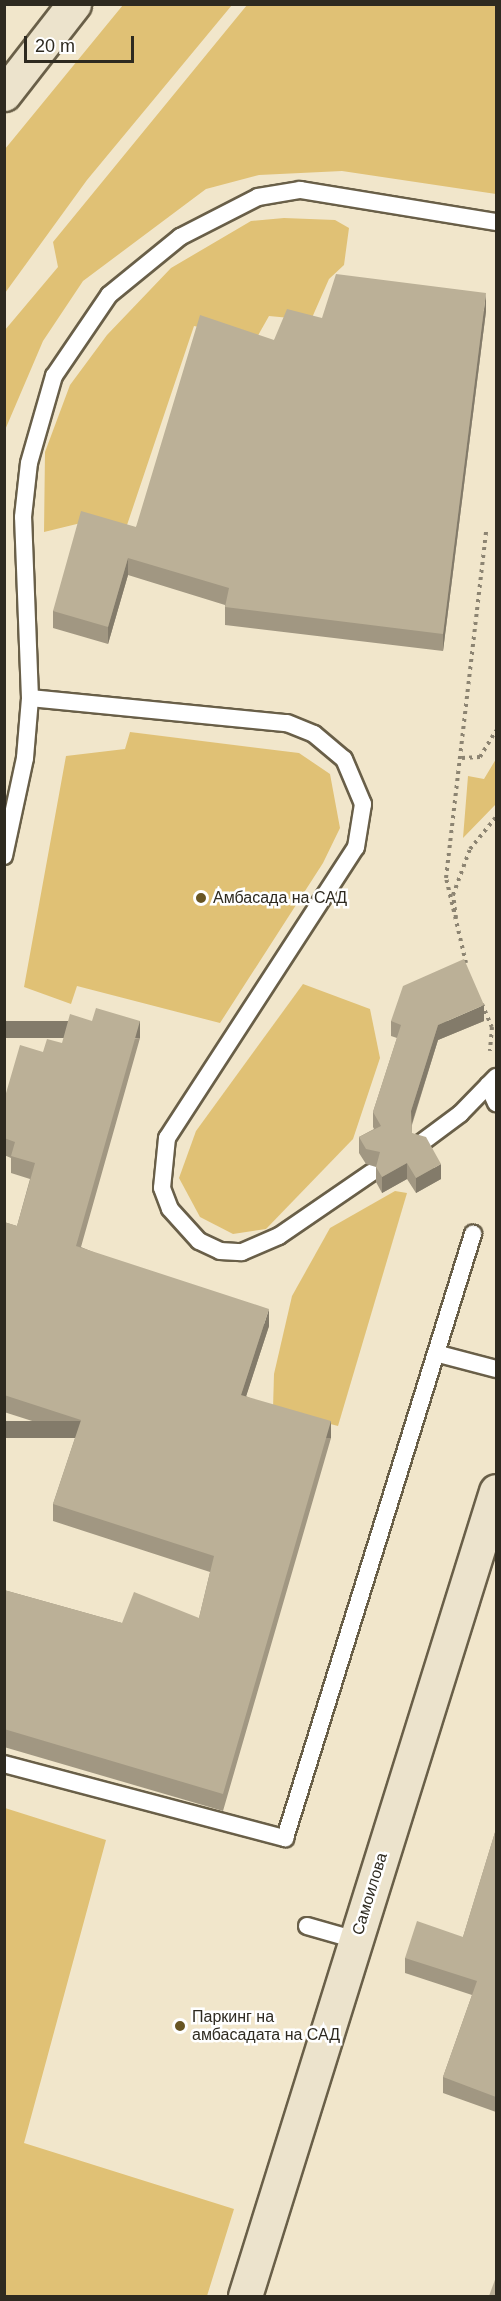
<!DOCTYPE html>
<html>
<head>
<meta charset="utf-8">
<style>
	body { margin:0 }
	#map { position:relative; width:501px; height:2301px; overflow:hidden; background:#f1e6cb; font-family:Helvetica,sans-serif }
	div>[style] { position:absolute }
	.green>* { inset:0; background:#e0c175 }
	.path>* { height:4px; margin-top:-2px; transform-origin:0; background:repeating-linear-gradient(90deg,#8c8472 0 3px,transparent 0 7.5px) }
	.roads { filter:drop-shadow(2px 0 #695f48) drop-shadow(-2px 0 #695f48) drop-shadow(0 2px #695f48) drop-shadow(0 -2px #695f48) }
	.lane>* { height:16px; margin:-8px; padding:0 8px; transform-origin:8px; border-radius:8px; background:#fff }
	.secondary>* { height:33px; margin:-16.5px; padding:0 16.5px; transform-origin:16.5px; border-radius:16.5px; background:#ece3cc }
	.wall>* { inset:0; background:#a19782 }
	.shaded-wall>* { inset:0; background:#837b6a; transform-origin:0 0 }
	.building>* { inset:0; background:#bbb097 }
	.dots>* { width:16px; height:16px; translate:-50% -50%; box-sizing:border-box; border:3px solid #fff; border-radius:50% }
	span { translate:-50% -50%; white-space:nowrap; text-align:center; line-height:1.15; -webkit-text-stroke:5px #fff; paint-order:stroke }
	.poi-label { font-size:16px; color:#2e2a20 }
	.left { translate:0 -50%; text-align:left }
	.street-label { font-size:16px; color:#2e2a20 }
	.frame { position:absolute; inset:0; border:6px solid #2e2a20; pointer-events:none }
	.scale { position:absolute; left:24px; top:36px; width:110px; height:27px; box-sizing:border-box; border:3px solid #2e2a20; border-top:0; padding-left:8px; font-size:18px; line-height:21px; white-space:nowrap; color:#2e2a20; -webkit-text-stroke:4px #fff; paint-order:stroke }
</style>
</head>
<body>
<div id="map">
	<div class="green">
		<i style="clip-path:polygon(123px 5px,232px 5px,87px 180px,5px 293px,5px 149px)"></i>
		<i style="clip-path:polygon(247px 5px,496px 5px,496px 194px,342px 171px,259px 175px,206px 189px,83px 281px,43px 341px,5px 430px,5px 330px,58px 267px,53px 242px)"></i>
		<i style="clip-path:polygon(284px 218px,335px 220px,349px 228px,344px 265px,329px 279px,311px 320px,269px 316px,256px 339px,194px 326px,125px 531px,85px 522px,44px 532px,45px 452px,70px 385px,107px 335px,171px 268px,251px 221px)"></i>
		<i style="clip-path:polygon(130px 732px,299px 753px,330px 774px,340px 828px,323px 863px,220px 1023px,77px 986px,71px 1004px,24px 987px,66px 756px,125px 749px)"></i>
		<i style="clip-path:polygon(496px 759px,496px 804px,463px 838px,468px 776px,484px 779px)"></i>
		<i style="clip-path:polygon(303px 984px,370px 1009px,380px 1058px,353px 1139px,266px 1229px,233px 1234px,200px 1217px,179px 1178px,196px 1131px)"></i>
		<i style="clip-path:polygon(395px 1191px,407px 1193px,338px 1426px,273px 1409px,274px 1374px,292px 1296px,330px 1228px)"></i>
		<i style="clip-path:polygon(5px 1808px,106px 1840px,24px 2143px,234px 2209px,207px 2296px,5px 2296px)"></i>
	</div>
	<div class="path">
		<i style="left:462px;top:758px;width:18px;rotate:-3deg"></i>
		<i style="left:480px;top:757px;width:31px;rotate:-59deg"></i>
		<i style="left:456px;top:918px;width:23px;rotate:-97deg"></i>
		<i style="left:453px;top:895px;width:49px;rotate:-69.7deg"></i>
		<i style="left:470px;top:849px;width:41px;rotate:-50.9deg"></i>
		<i style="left:466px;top:963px;width:87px;rotate:-103.2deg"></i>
		<i style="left:446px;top:878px;width:350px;rotate:-83.4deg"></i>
		<i style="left:482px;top:1004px;width:25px;rotate:67deg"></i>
		<i style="left:492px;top:1027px;width:24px;rotate:95deg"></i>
	</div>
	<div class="roads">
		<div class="lane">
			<i style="left:30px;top:698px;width:258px;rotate:5.6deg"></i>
			<i style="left:287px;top:723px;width:29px;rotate:22deg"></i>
			<i style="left:314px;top:734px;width:39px;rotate:40deg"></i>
			<i style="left:344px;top:759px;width:49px;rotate:67.1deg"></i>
			<i style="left:363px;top:804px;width:44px;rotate:99.2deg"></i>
			<i style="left:356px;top:847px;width:347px;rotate:123deg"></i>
			<i style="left:167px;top:1138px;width:50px;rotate:95.7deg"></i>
			<i style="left:162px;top:1188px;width:22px;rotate:69deg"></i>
			<i style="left:170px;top:1209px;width:43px;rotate:47.8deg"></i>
			<i style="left:199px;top:1241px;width:23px;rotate:25deg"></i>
			<i style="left:220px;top:1251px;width:22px;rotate:3deg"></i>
			<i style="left:242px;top:1252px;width:40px;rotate:-23.4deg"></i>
			<i style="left:279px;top:1236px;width:112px;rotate:-34.4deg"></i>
			<i style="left:4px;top:856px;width:100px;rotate:-77.9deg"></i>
			<i style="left:25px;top:758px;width:60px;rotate:-85.2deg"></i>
			<i style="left:30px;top:698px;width:181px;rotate:-92.2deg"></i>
			<i style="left:23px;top:517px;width:54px;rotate:-83.7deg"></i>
			<i style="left:29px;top:463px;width:91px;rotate:-74deg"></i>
			<i style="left:54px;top:376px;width:98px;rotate:-55.8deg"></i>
			<i style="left:109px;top:295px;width:92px;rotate:-39.2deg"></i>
			<i style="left:180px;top:237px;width:88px;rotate:-27.1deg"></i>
			<i style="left:258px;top:197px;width:43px;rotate:-9.5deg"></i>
			<i style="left:300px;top:190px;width:199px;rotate:9.3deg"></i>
			<i style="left:488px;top:1085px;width:20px;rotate:66deg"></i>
			<i style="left:421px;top:1143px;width:49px;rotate:-36.6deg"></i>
			<i style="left:460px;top:1114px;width:52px;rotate:-45.8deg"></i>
			<i style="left:439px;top:1354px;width:59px;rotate:14.7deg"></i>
			<i style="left:4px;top:1764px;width:291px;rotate:14.8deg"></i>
			<i style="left:285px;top:1838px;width:633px;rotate:-72.71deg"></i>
			<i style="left:307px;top:1926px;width:51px;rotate:15.9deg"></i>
		</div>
		<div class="secondary">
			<i style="left:4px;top:94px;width:114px;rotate:-52.1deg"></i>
			<i style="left:245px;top:2296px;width:843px;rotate:-72.68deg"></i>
		</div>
	</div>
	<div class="wall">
		<i style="clip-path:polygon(486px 311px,443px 651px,225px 625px,225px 605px,128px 575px,108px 644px,53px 628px,53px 611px,136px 527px,274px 340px,322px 318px)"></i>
		<i style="clip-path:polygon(391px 1021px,484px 1021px,438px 1040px,412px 1125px,412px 1133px,441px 1179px,416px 1193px,407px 1179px,382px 1193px,376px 1182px,376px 1167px,366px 1164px,359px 1153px,359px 1137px,374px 1129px,373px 1127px,373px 1112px,397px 1038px,391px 1036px)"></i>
		<i style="clip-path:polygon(140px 1038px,81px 1247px,269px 1326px,246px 1396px,331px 1438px,223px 1811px,4px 1747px,4px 1590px,122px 1623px,199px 1618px,210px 1572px,53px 1521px,53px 1504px,76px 1435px,4px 1412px,4px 1222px,17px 1226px,30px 1179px,11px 1173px,11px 1158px,4px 1155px,4px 1100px,43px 1052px,62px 1043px)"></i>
		<i style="clip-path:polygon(496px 1829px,496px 2112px,443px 2093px,443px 2077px,472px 1995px,405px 1973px,405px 1958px,463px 1937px)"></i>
	</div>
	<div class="shaded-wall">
		<i style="clip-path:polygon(486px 293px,486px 311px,443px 651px,443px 634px)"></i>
		<i style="clip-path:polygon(128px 558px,128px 575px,108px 644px,108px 627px)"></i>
		<i style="clip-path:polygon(484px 1005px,484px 1021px,438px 1040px,411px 1126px,411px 1111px,438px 1025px)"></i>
		<i style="left:140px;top:1021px;width:17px;height:234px;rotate:90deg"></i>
		<i style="clip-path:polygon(407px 1163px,407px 1179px,382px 1193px,382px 1177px)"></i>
		<i style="clip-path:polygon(441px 1164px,441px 1179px,416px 1193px,416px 1178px)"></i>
		<i style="clip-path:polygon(269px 1309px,269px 1326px,241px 1412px,241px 1395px)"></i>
		<i style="left:331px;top:1421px;width:17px;height:388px;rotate:90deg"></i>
	</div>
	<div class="building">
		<i style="clip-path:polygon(336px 274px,486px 293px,443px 634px,225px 607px,229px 588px,128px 558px,108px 627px,53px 611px,81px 511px,136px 527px,200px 315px,274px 340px,287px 309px,322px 318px)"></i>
		<i style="clip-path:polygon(464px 959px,484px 1005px,438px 1025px,411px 1111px,412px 1133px,426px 1137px,441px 1164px,416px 1178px,407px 1163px,382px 1177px,376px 1167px,380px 1152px,366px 1149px,359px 1137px,381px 1126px,373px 1112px,401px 1025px,391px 1021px,403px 986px)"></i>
		<i style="clip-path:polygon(96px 1008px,140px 1021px,76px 1246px,269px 1309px,241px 1395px,331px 1421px,223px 1794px,4px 1729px,4px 1590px,122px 1623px,134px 1592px,199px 1618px,214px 1556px,53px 1504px,81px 1420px,4px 1395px,4px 1222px,17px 1226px,35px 1163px,11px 1156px,15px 1142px,4px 1138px,4px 1100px,20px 1045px,43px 1052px,47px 1039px,62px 1043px,70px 1014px,92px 1021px)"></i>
		<i style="clip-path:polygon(496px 1829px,496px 2097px,443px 2077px,477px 1981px,405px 1958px,417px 1921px,463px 1937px)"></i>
		<i style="clip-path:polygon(496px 2277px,496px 2296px,489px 2296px)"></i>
	</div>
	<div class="dots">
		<i style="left:201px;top:898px;background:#685523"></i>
		<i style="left:180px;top:2026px;background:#685523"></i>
	</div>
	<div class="poi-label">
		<span class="left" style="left:213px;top:898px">Амбасада на САД</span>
		<span class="left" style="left:192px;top:2026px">Паркинг на<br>амбасадата на САД</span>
	</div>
	<div class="street-label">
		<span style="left:370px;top:1894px;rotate:-73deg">Самоилова</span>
	</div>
	<div class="frame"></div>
	<div class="scale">20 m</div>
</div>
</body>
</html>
